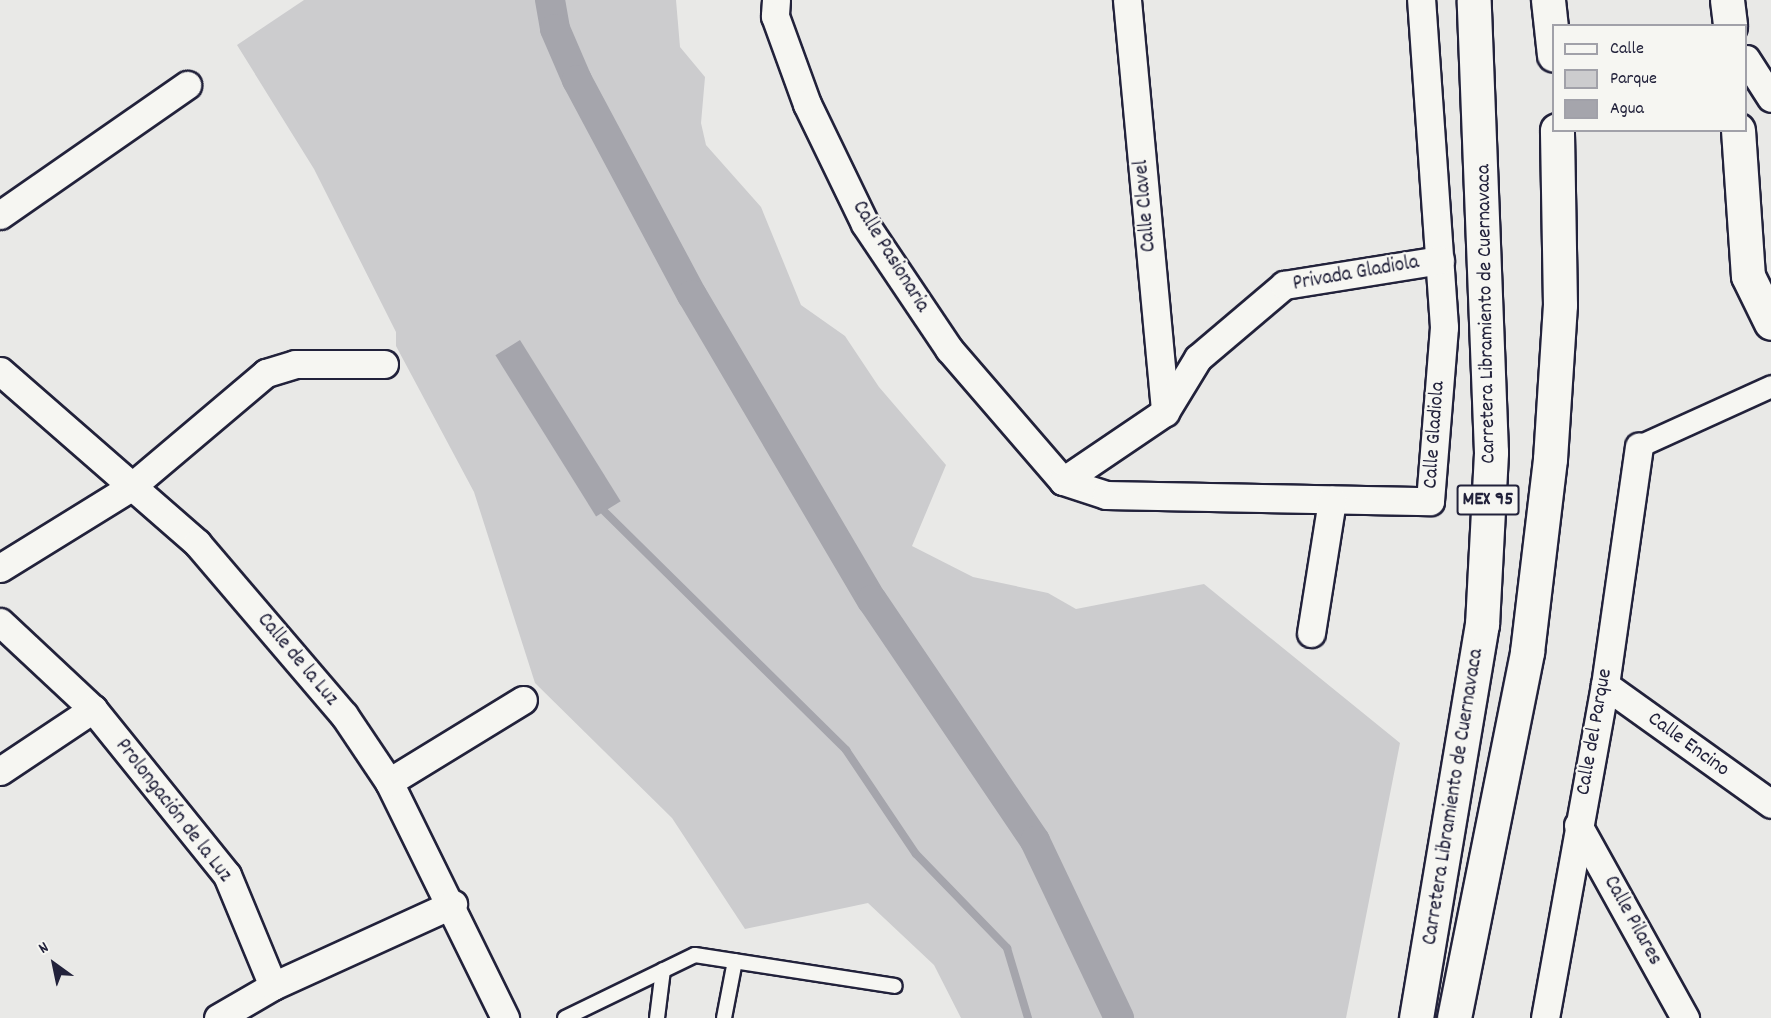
<!DOCTYPE html>
<html>
<head>
<meta charset="utf-8">
<style>
	body { margin:0 }
	#map { position:relative; width:1771px; height:1018px; overflow:hidden; background:#e9e9e7; font-family:Dekko,sans-serif }
	div>[style] { position:absolute }
	.green>* { inset:0; background:#ccccce }
	.water>* { inset:0; background:#a5a5ac; transform-origin:0 0 }
	.stream>* { height:8px; margin:-4px; padding:0 4px; transform-origin:4px; border-radius:4px; background:#a5a5ac }
	.canal>* { height:30px; margin:-15px; padding:0 15px; transform-origin:15px; border-radius:15px; background:#a5a5ac }
	.roads { filter:drop-shadow(2px 0 #22223b) drop-shadow(-2px 0 #22223b) drop-shadow(0 2px #22223b) drop-shadow(0 -2px #22223b) }
	.service>* { height:14px; margin:-7px; padding:0 7px; transform-origin:7px; border-radius:7px; background:#f6f6f2 }
	.pedestrian>* { height:21px; margin:-10.5px; padding:0 10.5px; transform-origin:10.5px; border-radius:10.5px; background:#f6f6f2 }
	.minor>* { height:27px; margin:-13.5px; padding:0 13.5px; transform-origin:13.5px; border-radius:13.5px; background:#f6f6f2 }
	.tertiary>* { height:33px; margin:-16.5px; padding:0 16.5px; transform-origin:16.5px; border-radius:16.5px; background:#f6f6f2 }
	.trunk>* { height:33px; margin:-16.5px; padding:0 16.5px; transform-origin:16.5px; border-radius:16.5px; background:#f6f6f2 }
	span { translate:-50% -50%; white-space:nowrap; text-align:center; line-height:1.15; -webkit-text-stroke:4.5px #f6f6f2; paint-order:stroke }
	.shield-label span { padding:2px 4px; background:#f6f6f2; border:2px solid; border-radius:4px; -webkit-text-stroke-width:0 }
	.shield-label { font-size:20px; color:#22223b; font-weight:700 }
	.street-label { font-size:21px; color:#22223b }
	.legend { position:absolute; left:1552px; top:24px; width:195px; height:108px; box-sizing:border-box; background:#f6f6f2; border:2px solid #a1a1a9; margin:0; padding:8px 10px; list-style:none; font-size:18px; color:#22223b }
	.legend li { display:flex; align-items:center; gap:12px; height:30px }
	.legend b { width:30px; border:2px solid #a1a1a9 }
	.north { position:absolute; left:24px; top:934px; width:60px; height:60px; -webkit-text-stroke:4px #f6f6f2; paint-order:stroke; rotate:327deg; font-size:16px; font-weight:700; line-height:24px; text-align:center; color:#22223b }
	.north::after { content:''; display:block; margin:auto; width:21px; height:27px; background:#22223b; clip-path:polygon(50% 0,100% 100%,50% 72%,0 100%) }
</style>
</head>
<body>
<div id="map">
	<div class="green">
		<i style="clip-path:polygon(304px 0,676px 0,680px 47px,705px 77px,701px 123px,706px 145px,761px 207px,801px 305px,845px 336px,879px 387px,946px 465px,912px 546px,973px 577px,1048px 593px,1076px 609px,1204px 584px,1400px 743px,1346px 1018px,961px 1018px,934px 965px,868px 903px,745px 929px,672px 818px,535px 683px,474px 492px,396px 346px,396px 332px,314px 169px,237px 45px)"></i>
	</div>
	<div class="water">
		<i style="left:520px;top:340px;width:190px;height:29px;rotate:58deg"></i>
	</div>
	<div class="stream">
		<i style="left:605px;top:512px;width:339px;rotate:44.6deg"></i>
		<i style="left:846px;top:750px;width:125px;rotate:56.1deg"></i>
		<i style="left:916px;top:854px;width:131px;rotate:45.9deg"></i>
		<i style="left:1007px;top:948px;width:73px;rotate:73.3deg"></i>
	</div>
	<div class="canal">
		<i style="left:550px;top:0;width:29px;rotate:80deg"></i>
		<i style="left:555px;top:29px;width:56px;rotate:66.7deg"></i>
		<i style="left:577px;top:80px;width:244px;rotate:61.9deg"></i>
		<i style="left:692px;top:295px;width:354px;rotate:59.5deg"></i>
		<i style="left:872px;top:600px;width:291px;rotate:55.9deg"></i>
		<i style="left:1035px;top:841px;width:196px;rotate:64.6deg"></i>
	</div>
	<div class="roads">
		<div class="service">
			<i style="left:565px;top:1018px;width:144px;rotate:-25.9deg"></i>
			<i style="left:695px;top:955px;width:202px;rotate:8.8deg"></i>
			<i style="left:657px;top:1018px;width:48px;rotate:-82.9deg"></i>
			<i style="left:724px;top:1018px;width:58px;rotate:-79.1deg"></i>
		</div>
		<div class="pedestrian">
			<i style="left:1639px;top:446px;width:145px;rotate:-24.4deg"></i>
		</div>
		<div class="minor">
			<i style="left:776px;top:0;width:16px;rotate:94deg"></i>
			<i style="left:775px;top:16px;width:94px;rotate:70deg"></i>
			<i style="left:807px;top:104px;width:133px;rotate:64.2deg"></i>
			<i style="left:865px;top:224px;width:151px;rotate:56.1deg"></i>
			<i style="left:949px;top:349px;width:174px;rotate:49.2deg"></i>
			<i style="left:1127px;top:0;width:414px;rotate:84.7deg"></i>
			<i style="left:1746px;top:59px;width:46px;rotate:57.3deg"></i>
			<i style="left:0;top:215px;width:228px;rotate:-34.8deg"></i>
			<i style="left:0;top:371px;width:262px;rotate:41.1deg"></i>
			<i style="left:197px;top:543px;width:226px;rotate:49.5deg"></i>
			<i style="left:344px;top:715px;width:81px;rotate:56.1deg"></i>
			<i style="left:389px;top:782px;width:263px;rotate:63.8deg"></i>
			<i style="left:1063px;top:481px;width:45px;rotate:18deg"></i>
			<i style="left:1106px;top:495px;width:324px;rotate:1.1deg"></i>
			<i style="left:1430px;top:501px;width:175px;rotate:-85.4deg"></i>
			<i style="left:1444px;top:327px;width:328px;rotate:-94deg"></i>
			<i style="left:1063px;top:481px;width:123px;rotate:-34.1deg"></i>
			<i style="left:1165px;top:412px;width:63px;rotate:-58.6deg"></i>
			<i style="left:1198px;top:358px;width:113px;rotate:-40.3deg"></i>
			<i style="left:1284px;top:285px;width:158px;rotate:-9.1deg"></i>
			<i style="left:0;top:568px;width:154px;rotate:-31.7deg"></i>
			<i style="left:131px;top:487px;width:177px;rotate:-40.2deg"></i>
			<i style="left:266px;top:373px;width:30px;rotate:-17deg"></i>
			<i style="left:295px;top:364px;width:89px"></i>
			<i style="left:0;top:622px;width:127px;rotate:43.1deg"></i>
			<i style="left:93px;top:709px;width:213px;rotate:51.1deg"></i>
			<i style="left:227px;top:875px;width:120px;rotate:67.5deg"></i>
			<i style="left:1311px;top:633px;width:135px;rotate:-81deg"></i>
			<i style="left:1605px;top:685px;width:204px;rotate:35.6deg"></i>
			<i style="left:0;top:771px;width:112px;rotate:-33.7deg"></i>
			<i style="left:389px;top:782px;width:157px;rotate:-31.5deg"></i>
			<i style="left:1578px;top:825px;width:221px;rotate:61deg"></i>
			<i style="left:218px;top:1018px;width:64px;rotate:-30.2deg"></i>
			<i style="left:273px;top:986px;width:198px;rotate:-24.5deg"></i>
			<i style="left:1545px;top:1018px;width:338px;rotate:-79.8deg"></i>
			<i style="left:1605px;top:685px;width:241px;rotate:-81.9deg"></i>
		</div>
		<div class="tertiary">
			<i style="left:1727px;top:0;width:26px;rotate:83deg"></i>
			<i style="left:1738px;top:130px;width:146px;rotate:86.1deg"></i>
			<i style="left:1748px;top:276px;width:52px;rotate:63.9deg"></i>
		</div>
		<div class="trunk">
			<i style="left:1548px;top:0;width:55px;rotate:83.8deg"></i>
			<i style="left:1416px;top:1018px;width:399px;rotate:-80.5deg"></i>
			<i style="left:1482px;top:625px;width:173px;rotate:-87deg"></i>
			<i style="left:1491px;top:452px;width:452px;rotate:-92.2deg"></i>
			<i style="left:1454px;top:1018px;width:373px;rotate:-78.7deg"></i>
			<i style="left:1527px;top:652px;width:194px;rotate:-83.2deg"></i>
			<i style="left:1550px;top:459px;width:154px;rotate:-86.3deg"></i>
			<i style="left:1560px;top:305px;width:175px;rotate:-91deg"></i>
		</div>
	</div>
	<div class="shield-label">
		<span style="left:1488px;top:500px">MEX 95</span>
	</div>
	<div class="street-label">
		<span style="left:1146px;top:206px;rotate:-95deg">Calle Clavel</span>
		<span style="left:890px;top:257px;rotate:58deg">Calle Pasionaria</span>
		<span style="left:1356px;top:274px;rotate:-10deg">Privada Gladiola</span>
		<span style="left:1487px;top:314px;rotate:-91deg">Carretera Libramiento de Cuernavaca</span>
		<span style="left:1435px;top:435px;rotate:-86deg">Calle Gladiola</span>
		<span style="left:297px;top:660px;rotate:50deg">Calle de la Luz</span>
		<span style="left:1595px;top:732px;rotate:-80deg">Calle del Parque</span>
		<span style="left:1688px;top:745px;rotate:36deg">Calle Encino</span>
		<span style="left:1454px;top:797px;rotate:-81deg">Carretera Libramiento de Cuernavaca</span>
		<span style="left:173px;top:811px;rotate:52deg">Prolongación de la Luz</span>
		<span style="left:1632px;top:921px;rotate:61deg">Calle Pilares</span>
	</div>
	<ul class="legend">
	<li><b style="height:8px;background:#f6f6f2"></b>Calle</li>
	<li><b style="height:16px;background:#ccccce"></b>Parque</li>
	<li><b style="height:16px;background:#a5a5ac"></b>Agua</li>
	</ul>
	<div class="north">N</div>
</div>
</body>
</html>
